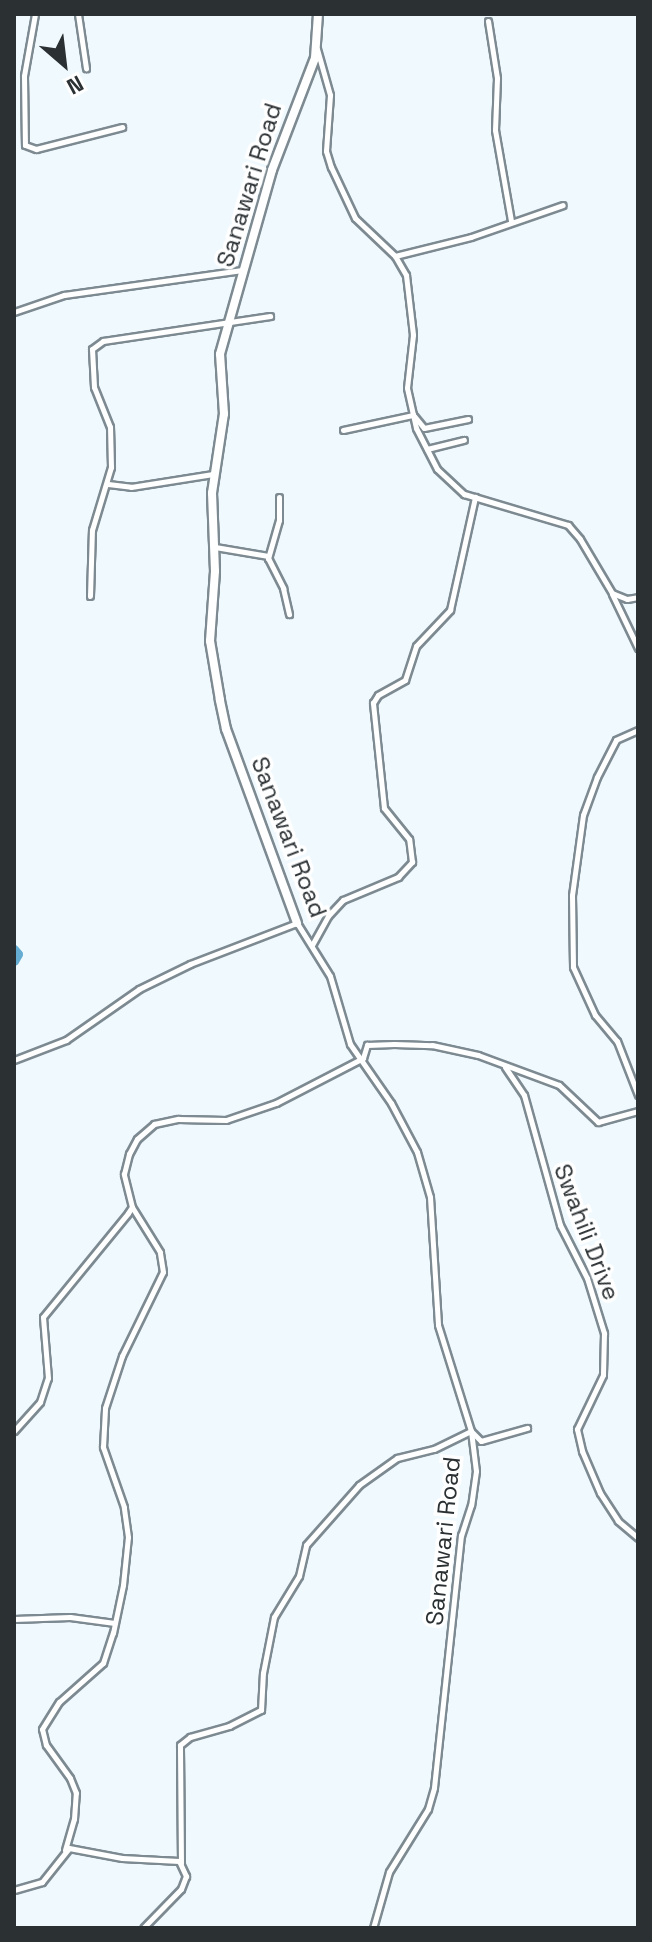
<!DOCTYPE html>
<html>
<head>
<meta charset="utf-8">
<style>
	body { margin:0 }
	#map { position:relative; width:652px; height:1942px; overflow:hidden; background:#f0f9fe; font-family:"Space Grotesk",sans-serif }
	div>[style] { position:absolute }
	.river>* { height:9px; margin:-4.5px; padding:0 4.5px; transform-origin:4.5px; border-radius:4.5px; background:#65add2 }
	.roads { filter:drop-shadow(2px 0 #7d8a91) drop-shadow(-2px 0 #7d8a91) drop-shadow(0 2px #7d8a91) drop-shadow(0 -2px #7d8a91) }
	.street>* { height:5px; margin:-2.5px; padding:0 2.5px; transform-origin:2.5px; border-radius:2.5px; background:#fff }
	.secondary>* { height:8px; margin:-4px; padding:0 4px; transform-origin:4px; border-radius:4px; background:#fff }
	span { translate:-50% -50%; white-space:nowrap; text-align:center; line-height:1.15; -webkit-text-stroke:7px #fff; paint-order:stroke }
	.street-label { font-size:24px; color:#2b3033 }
	.frame { position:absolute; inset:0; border:16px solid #2b3033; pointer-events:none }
	.north { position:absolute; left:24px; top:24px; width:80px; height:80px; -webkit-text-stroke:6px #fff; paint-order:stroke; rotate:152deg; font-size:22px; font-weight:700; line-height:32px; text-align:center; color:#2b3033 }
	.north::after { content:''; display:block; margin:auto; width:28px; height:36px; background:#2b3033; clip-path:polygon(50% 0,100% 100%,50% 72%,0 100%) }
</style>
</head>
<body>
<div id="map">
	<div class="river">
		<i style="left:14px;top:949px;width:6px;rotate:51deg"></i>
		<i style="left:18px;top:954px;width:8px;rotate:120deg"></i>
	</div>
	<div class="roads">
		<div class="street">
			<i style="left:35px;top:14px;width:63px;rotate:100.1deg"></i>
			<i style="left:24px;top:76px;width:69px;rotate:89.2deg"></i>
			<i style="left:25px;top:145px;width:12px;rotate:20deg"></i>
			<i style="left:36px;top:149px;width:89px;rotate:-14.3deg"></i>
			<i style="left:78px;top:14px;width:55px;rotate:81.6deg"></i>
			<i style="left:488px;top:21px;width:58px;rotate:81deg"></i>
			<i style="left:497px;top:78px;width:52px;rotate:92.2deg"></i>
			<i style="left:495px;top:130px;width:92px;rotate:80deg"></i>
			<i style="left:317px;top:49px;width:48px;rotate:74.2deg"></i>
			<i style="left:330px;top:95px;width:56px;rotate:94.1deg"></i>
			<i style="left:326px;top:151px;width:17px;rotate:73deg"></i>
			<i style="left:331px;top:167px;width:56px;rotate:64.8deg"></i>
			<i style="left:355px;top:218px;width:55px;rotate:43.5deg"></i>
			<i style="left:395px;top:256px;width:22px;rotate:60deg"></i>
			<i style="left:406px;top:275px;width:60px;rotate:83.3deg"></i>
			<i style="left:413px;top:335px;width:53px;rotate:96.5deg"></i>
			<i style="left:407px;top:388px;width:41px;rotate:77.3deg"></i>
			<i style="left:416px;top:428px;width:46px;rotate:62.9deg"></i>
			<i style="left:437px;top:469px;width:37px;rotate:43deg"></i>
			<i style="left:464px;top:494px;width:109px;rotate:16.6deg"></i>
			<i style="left:568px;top:525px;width:18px;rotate:49deg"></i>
			<i style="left:580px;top:539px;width:63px;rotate:59.3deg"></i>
			<i style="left:612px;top:593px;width:16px;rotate:22deg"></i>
			<i style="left:627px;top:599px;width:11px;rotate:-10deg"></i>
			<i style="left:395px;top:256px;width:78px;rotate:-14deg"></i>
			<i style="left:471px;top:237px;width:97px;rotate:-19.2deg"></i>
			<i style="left:14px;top:312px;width:53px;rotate:-18.8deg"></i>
			<i style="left:64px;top:295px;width:180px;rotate:-8deg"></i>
			<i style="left:415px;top:417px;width:14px;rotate:51deg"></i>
			<i style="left:424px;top:428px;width:45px;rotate:-11.6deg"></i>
			<i style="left:343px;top:430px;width:72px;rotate:-12.1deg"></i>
			<i style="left:427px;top:449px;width:38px;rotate:-14deg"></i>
			<i style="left:108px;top:484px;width:23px;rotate:7deg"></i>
			<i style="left:131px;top:487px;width:83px;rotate:-9deg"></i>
			<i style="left:279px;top:497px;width:23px;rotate:90deg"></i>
			<i style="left:279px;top:520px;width:40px;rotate:106deg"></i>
			<i style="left:268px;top:558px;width:34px;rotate:63deg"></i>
			<i style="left:283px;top:588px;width:27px;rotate:77deg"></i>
			<i style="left:215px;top:547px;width:54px;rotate:9.6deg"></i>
			<i style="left:612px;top:594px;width:60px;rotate:64.3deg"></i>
			<i style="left:90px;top:596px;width:66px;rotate:-88.3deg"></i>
			<i style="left:92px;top:530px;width:66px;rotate:-73.2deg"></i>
			<i style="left:111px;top:467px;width:40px;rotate:-91.4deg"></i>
			<i style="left:110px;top:427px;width:43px;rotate:-111.8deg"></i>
			<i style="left:94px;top:387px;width:38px;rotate:-93deg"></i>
			<i style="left:92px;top:349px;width:14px;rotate:-36deg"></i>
			<i style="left:103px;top:341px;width:169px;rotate:-8.5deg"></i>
			<i style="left:638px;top:730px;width:24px;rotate:156deg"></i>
			<i style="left:616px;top:740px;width:42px;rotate:117.2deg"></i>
			<i style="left:597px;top:777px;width:40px;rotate:110.2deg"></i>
			<i style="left:583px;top:815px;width:81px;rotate:97.8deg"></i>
			<i style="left:572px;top:895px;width:72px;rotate:89.2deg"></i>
			<i style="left:573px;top:967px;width:53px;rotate:65.4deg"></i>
			<i style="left:595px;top:1015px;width:34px;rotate:50deg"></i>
			<i style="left:617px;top:1041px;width:58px;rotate:68.7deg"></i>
			<i style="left:312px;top:945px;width:33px;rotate:-61deg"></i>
			<i style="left:328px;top:916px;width:22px;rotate:-47deg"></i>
			<i style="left:343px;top:900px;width:60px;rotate:-22.7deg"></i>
			<i style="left:398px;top:877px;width:21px;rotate:-47deg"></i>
			<i style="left:412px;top:862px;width:23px;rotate:-97deg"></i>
			<i style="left:409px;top:839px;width:40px;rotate:-129deg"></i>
			<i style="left:384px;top:808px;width:106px;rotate:-96deg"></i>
			<i style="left:373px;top:703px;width:9px;rotate:-58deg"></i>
			<i style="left:378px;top:695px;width:31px;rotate:-29deg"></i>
			<i style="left:405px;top:680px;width:36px;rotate:-72deg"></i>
			<i style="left:416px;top:646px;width:50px;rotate:-46.6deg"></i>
			<i style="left:450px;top:610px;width:116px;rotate:-77.5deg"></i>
			<i style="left:14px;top:1060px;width:56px;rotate:-21deg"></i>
			<i style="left:66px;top:1040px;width:89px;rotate:-34.9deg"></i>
			<i style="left:139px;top:989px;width:57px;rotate:-26.1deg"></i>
			<i style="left:190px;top:964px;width:115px;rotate:-21deg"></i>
			<i style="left:297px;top:923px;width:62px;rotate:58.1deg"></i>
			<i style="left:330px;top:976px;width:71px;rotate:73.6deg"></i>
			<i style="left:350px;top:1044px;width:72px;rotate:55.2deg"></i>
			<i style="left:391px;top:1103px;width:55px;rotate:62deg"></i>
			<i style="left:417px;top:1152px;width:47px;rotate:73.9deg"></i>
			<i style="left:430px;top:1197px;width:128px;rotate:86.4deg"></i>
			<i style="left:438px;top:1325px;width:111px;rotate:72.7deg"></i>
			<i style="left:471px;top:1431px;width:40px;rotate:82.9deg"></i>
			<i style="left:476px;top:1471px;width:34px;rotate:98deg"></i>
			<i style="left:471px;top:1505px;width:32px;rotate:108deg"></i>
			<i style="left:461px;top:1535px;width:254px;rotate:96.1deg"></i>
			<i style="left:434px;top:1788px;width:22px;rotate:106deg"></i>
			<i style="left:428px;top:1809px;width:74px;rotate:121.8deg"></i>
			<i style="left:389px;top:1872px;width:58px;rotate:105.9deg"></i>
			<i style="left:505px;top:1067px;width:34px;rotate:56deg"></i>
			<i style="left:524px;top:1095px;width:135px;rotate:74.5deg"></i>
			<i style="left:560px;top:1225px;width:59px;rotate:63deg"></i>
			<i style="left:587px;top:1278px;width:58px;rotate:72.8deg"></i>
			<i style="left:604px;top:1333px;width:42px;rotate:91.4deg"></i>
			<i style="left:603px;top:1375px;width:60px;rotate:115.7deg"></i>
			<i style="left:577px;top:1429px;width:23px;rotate:77deg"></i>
			<i style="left:582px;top:1451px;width:46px;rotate:66.8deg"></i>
			<i style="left:600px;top:1493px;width:33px;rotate:57deg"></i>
			<i style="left:618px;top:1521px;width:26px;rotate:40deg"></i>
			<i style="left:14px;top:1431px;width:39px;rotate:-48deg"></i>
			<i style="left:40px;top:1402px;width:25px;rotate:-72deg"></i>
			<i style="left:48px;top:1378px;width:61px;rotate:-94.7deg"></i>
			<i style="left:43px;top:1317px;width:134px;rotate:-50.7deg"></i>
			<i style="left:128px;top:1213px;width:7px;rotate:-56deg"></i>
			<i style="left:132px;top:1207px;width:34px;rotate:-104deg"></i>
			<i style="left:124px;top:1174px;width:21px;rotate:-76deg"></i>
			<i style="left:129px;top:1154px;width:17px;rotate:-62deg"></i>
			<i style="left:137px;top:1139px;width:23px;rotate:-41deg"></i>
			<i style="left:154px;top:1124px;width:25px;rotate:-12deg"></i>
			<i style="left:178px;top:1119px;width:48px;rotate:1.2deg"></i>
			<i style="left:226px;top:1120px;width:53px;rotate:-18.8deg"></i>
			<i style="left:276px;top:1103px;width:98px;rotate:-27.3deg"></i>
			<i style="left:363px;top:1058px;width:14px;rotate:-73deg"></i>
			<i style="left:367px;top:1045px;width:27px;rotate:-2deg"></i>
			<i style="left:394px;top:1044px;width:38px;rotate:2deg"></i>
			<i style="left:432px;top:1045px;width:47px;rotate:12.3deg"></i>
			<i style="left:478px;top:1055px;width:86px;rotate:20.3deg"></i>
			<i style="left:559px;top:1085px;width:54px;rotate:43.5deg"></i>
			<i style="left:598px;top:1122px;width:41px;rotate:-15.4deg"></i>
			<i style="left:14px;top:1619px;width:56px;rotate:-2deg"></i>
			<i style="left:70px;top:1617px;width:45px;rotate:7.6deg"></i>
			<i style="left:65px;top:1850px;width:32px;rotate:-74deg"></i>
			<i style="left:74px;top:1819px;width:26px;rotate:-86deg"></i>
			<i style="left:76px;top:1793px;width:16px;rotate:-112deg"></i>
			<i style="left:70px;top:1778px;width:41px;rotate:-126deg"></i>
			<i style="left:46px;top:1745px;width:16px;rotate:-104deg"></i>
			<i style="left:42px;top:1729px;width:32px;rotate:-58deg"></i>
			<i style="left:59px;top:1702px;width:59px;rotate:-41.6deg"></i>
			<i style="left:103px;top:1663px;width:32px;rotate:-72deg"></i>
			<i style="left:113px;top:1633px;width:49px;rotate:-78.2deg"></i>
			<i style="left:123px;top:1585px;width:48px;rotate:-84.1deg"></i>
			<i style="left:128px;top:1537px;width:30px;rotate:-98deg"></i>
			<i style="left:124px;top:1507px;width:64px;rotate:-109.3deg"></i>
			<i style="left:103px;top:1447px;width:39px;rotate:-87deg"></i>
			<i style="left:105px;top:1408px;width:55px;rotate:-71.9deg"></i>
			<i style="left:122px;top:1356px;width:93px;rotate:-64deg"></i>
			<i style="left:163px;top:1272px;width:20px;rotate:-99deg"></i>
			<i style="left:160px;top:1252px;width:53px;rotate:-121.9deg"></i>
			<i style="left:181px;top:1863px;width:118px;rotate:-90.5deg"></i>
			<i style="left:180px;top:1745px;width:13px;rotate:-39deg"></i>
			<i style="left:190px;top:1737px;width:41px;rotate:-15.8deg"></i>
			<i style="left:229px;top:1726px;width:36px;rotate:-27deg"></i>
			<i style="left:261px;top:1710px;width:37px;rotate:-87deg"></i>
			<i style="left:263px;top:1673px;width:57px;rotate:-78.9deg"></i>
			<i style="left:274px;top:1617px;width:48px;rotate:-58.6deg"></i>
			<i style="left:299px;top:1576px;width:32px;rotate:-77deg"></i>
			<i style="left:306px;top:1545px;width:80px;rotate:-48.5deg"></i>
			<i style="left:359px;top:1485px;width:47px;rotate:-35.4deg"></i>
			<i style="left:397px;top:1458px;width:38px;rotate:-14deg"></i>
			<i style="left:434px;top:1449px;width:41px;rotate:-25.9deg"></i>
			<i style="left:471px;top:1431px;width:14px;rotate:45deg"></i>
			<i style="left:481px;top:1441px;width:48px;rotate:-15.8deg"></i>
			<i style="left:14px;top:1890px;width:29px;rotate:-16deg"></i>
			<i style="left:42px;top:1882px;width:43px;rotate:-51.5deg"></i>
			<i style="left:69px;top:1848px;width:54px;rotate:10.7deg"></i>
			<i style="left:122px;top:1858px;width:57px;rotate:3deg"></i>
			<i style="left:179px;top:1861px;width:17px;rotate:65deg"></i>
			<i style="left:186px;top:1876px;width:14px;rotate:111deg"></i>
			<i style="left:181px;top:1889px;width:54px;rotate:134.3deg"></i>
		</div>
		<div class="secondary">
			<i style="left:297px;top:923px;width:207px;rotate:-110.1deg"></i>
			<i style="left:226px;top:729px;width:30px;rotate:-102deg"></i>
			<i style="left:220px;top:700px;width:60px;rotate:-99.6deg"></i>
			<i style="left:210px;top:641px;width:70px;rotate:-85.9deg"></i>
			<i style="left:215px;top:571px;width:78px;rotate:-92.2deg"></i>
			<i style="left:212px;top:493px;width:80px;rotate:-81.4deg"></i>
			<i style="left:224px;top:414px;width:60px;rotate:-93.8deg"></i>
			<i style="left:220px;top:354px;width:191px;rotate:-74.2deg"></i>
			<i style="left:272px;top:170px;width:120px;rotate:-69deg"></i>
			<i style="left:315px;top:58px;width:44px;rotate:-86.1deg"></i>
		</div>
	</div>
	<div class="street-label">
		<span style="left:249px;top:185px;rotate:-73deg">Sanawari Road</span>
		<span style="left:289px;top:837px;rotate:69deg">Sanawari Road</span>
		<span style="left:587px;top:1232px;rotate:69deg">Swahili Drive</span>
		<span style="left:443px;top:1541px;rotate:-84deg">Sanawari Road</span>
	</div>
	<div class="frame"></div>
	<div class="north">N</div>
</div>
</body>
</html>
